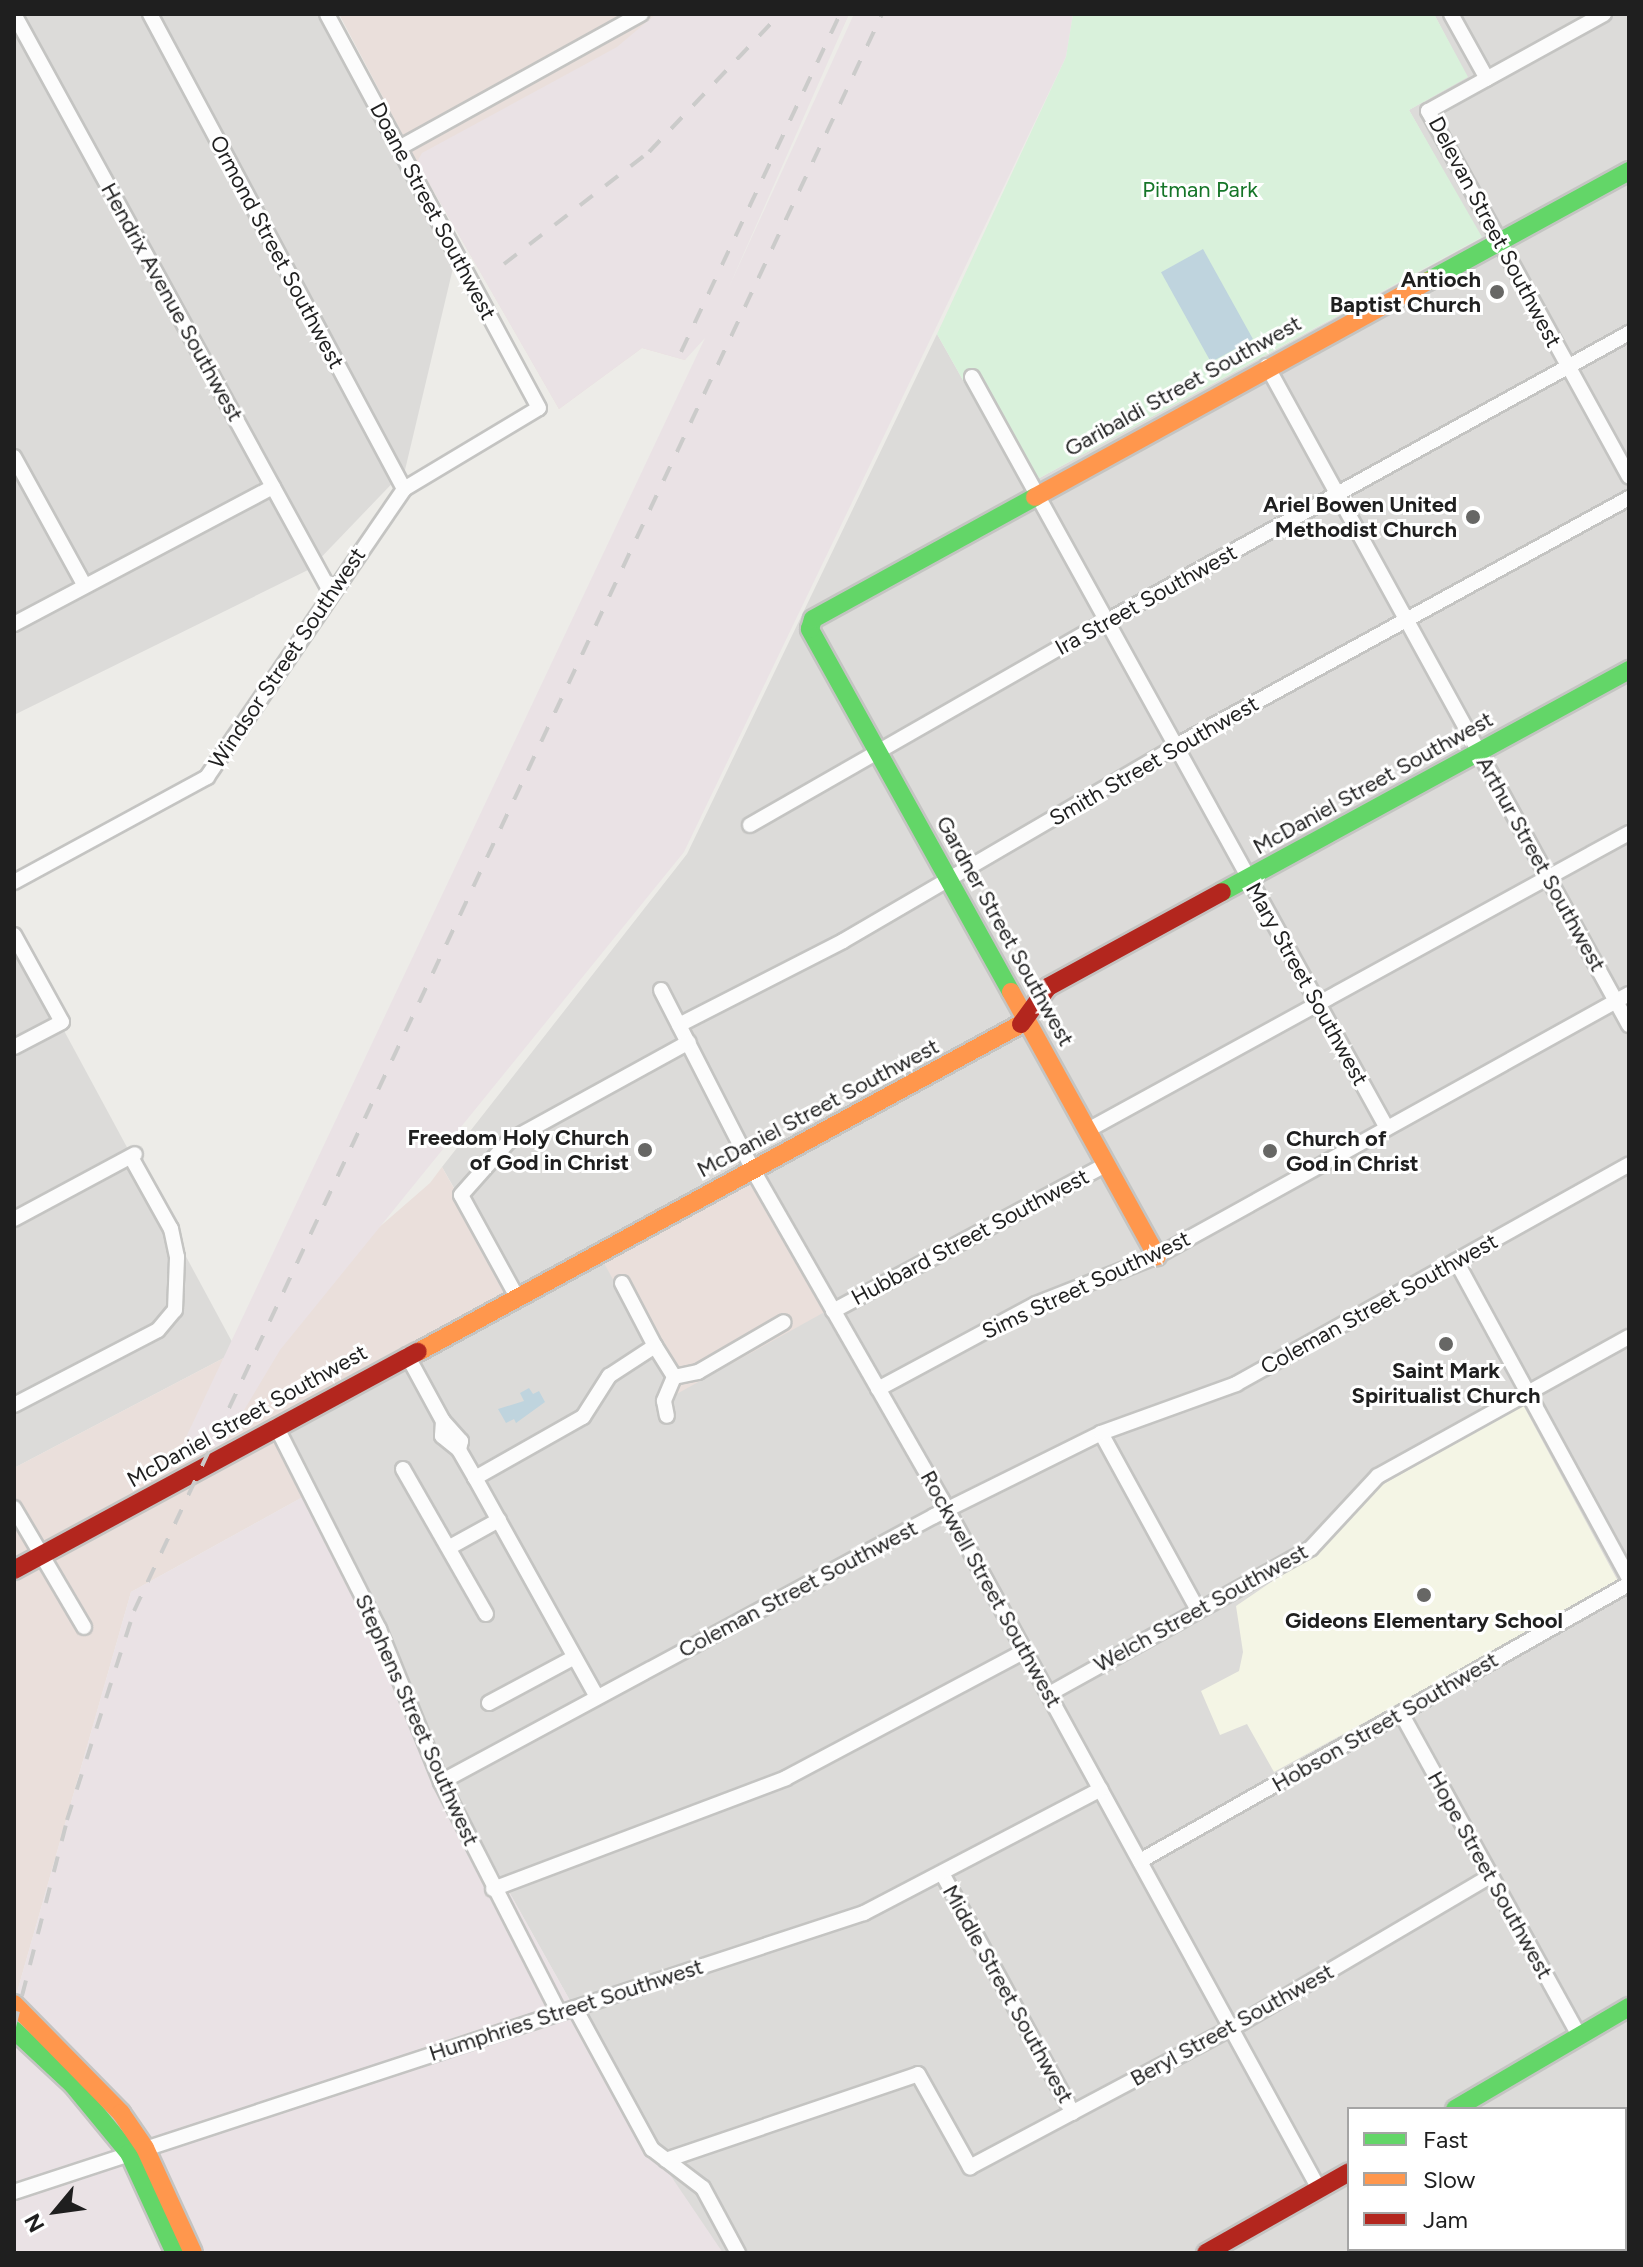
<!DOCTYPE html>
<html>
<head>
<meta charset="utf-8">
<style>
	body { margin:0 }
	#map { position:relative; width:1643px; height:2267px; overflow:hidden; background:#edece8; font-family:Figtree,sans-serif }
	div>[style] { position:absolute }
	.residential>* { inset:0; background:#dcdbd9 }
	.commercial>* { inset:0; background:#eadfdb; transform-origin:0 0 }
	.industrial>* { inset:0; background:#eae2e5 }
	.education>* { inset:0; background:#f4f5e5 }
	.park>* { inset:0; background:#d9f1db }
	.water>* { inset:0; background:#bfd4de; transform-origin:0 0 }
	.roads { filter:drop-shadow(2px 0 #c4c4c2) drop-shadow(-2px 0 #c4c4c2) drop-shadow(0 2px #c4c4c2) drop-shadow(0 -2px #c4c4c2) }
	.street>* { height:14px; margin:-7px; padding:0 7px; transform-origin:7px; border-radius:7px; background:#fcfcfc }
	.fast>* { height:18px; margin:-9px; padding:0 9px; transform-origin:9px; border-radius:9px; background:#63d668 }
	.slow>* { height:18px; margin:-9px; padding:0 9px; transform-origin:9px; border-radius:9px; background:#ff974d }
	.jam>* { height:18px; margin:-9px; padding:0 9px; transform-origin:9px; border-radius:9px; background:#b3261e }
	.rail>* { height:4px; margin-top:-2px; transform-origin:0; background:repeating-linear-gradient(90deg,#cbcbca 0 16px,transparent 0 32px) }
	.dots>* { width:22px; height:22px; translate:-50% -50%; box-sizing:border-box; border:4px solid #fff; border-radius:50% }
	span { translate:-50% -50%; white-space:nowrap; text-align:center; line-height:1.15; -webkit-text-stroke:6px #fff; paint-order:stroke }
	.park-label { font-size:22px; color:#157528 }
	.street-label { font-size:22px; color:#1f1f1f }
	.poi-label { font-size:22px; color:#1f1f1f; font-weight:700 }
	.right { translate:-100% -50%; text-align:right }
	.left { translate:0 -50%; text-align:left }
	.frame { position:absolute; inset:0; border:16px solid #1f1f1f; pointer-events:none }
	.legend { position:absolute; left:1347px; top:2107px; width:280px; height:144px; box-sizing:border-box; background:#fff; border:2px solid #a5a5a5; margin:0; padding:10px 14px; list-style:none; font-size:24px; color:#1f1f1f }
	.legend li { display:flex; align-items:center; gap:16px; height:40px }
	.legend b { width:40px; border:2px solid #a5a5a5 }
	.north { position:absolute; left:16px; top:2171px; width:80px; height:80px; -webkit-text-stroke:6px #fff; paint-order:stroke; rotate:241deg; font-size:22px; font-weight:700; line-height:32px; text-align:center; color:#1f1f1f }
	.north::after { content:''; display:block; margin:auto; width:28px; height:36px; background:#1f1f1f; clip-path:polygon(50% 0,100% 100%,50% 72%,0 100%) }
</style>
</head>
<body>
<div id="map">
	<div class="residential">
		<i style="clip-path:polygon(14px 14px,324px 14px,458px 247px,405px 470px,310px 569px,14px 715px)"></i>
		<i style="clip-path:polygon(evenodd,1434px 14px,1629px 14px,1629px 2253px,720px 2253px,656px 2154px,448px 1783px,283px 1425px,476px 1226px,442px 1167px,687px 854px,937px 334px,1023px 487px,1481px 238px,1409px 110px,1467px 77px,1434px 14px,1349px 2109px,1625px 2109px,1625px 2249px,1349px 2249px,1349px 2109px)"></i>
		<i style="clip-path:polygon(14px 938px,237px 1351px,14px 1468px)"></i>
	</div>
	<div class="commercial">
		<i style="clip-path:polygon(339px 14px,849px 14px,685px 360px,642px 348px,559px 409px,417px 162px)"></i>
		<i style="clip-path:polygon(442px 1167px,518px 1303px,283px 1425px,310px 1493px,131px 1592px,14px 2003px,14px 1468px,237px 1351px,430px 1183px)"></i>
		<i style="left:757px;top:1170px;width:157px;height:179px;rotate:61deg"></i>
	</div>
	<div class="industrial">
		<i style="clip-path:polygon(656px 14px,849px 14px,729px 287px,854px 14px,1073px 14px,1066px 57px,684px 852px,280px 1350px,225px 1442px,171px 1469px,705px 338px,685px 360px,642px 348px,559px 409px,417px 162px,422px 153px,617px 47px)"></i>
		<i style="clip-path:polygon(310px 1493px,448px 1783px,656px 2154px,723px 2253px,14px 2253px,14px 2003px,131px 1592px)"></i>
	</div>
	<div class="education">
		<i style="clip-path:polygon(1523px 1405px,1619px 1583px,1274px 1772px,1247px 1724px,1220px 1735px,1201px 1691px,1239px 1671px,1243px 1652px,1236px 1606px,1314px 1553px,1382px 1485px)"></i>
	</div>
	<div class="park">
		<i style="clip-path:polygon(1073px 14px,1434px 14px,1468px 77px,1409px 110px,1482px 237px,1023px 487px,937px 334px,1066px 57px)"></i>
	</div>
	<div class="water">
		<i style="left:1203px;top:249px;width:103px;height:48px;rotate:61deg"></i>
		<i style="clip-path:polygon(529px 1388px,533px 1394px,539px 1391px,545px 1402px,516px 1423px,514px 1419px,506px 1423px,498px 1409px,524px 1401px,520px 1393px)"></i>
	</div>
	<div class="roads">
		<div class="street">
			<i style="left:14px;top:14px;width:658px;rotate:61.29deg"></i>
			<i style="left:150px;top:14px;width:539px;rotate:61.86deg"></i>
			<i style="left:1451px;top:14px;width:74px;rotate:61deg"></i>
			<i style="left:1604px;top:14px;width:201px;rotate:151.1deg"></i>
			<i style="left:1428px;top:111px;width:417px;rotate:61.2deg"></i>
			<i style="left:399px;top:148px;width:277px;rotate:-29deg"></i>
			<i style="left:1267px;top:366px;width:752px;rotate:61.22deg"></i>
			<i style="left:972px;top:377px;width:858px;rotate:61.08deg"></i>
			<i style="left:14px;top:457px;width:147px;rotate:61.2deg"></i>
			<i style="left:14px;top:624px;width:293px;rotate:-27.9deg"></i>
			<i style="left:750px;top:825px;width:399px;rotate:-29.8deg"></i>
			<i style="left:1096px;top:627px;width:609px;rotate:-28.88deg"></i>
			<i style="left:14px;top:882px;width:220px;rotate:-28.5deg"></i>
			<i style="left:207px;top:777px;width:349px;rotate:-55.6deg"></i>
			<i style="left:404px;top:489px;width:157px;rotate:-31deg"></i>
			<i style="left:539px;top:408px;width:447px;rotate:-118.3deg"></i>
			<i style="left:14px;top:935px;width:99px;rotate:61.1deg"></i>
			<i style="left:62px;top:1022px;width:54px;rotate:152.5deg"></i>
			<i style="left:661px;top:990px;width:202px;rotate:62.9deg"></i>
			<i style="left:753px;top:1170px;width:380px;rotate:60.2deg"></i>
			<i style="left:942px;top:1500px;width:785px;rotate:61.31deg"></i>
			<i style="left:679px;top:1025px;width:184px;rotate:-27.1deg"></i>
			<i style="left:843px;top:941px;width:394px;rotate:-30.3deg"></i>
			<i style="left:1183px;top:742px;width:508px;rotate:-28.68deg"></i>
			<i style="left:1088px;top:1130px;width:617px;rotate:-28.77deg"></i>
			<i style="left:14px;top:1219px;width:137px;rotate:-28.2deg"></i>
			<i style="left:1456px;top:1261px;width:361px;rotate:61.4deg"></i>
			<i style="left:622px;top:1283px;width:71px;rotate:62.4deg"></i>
			<i style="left:517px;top:1297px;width:116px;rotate:-118.8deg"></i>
			<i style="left:461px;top:1195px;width:72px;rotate:-48.4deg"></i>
			<i style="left:509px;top:1141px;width:205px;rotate:-28.8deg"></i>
			<i style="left:833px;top:1311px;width:311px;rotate:-28.2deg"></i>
			<i style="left:407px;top:1355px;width:75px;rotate:61.4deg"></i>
			<i style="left:443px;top:1421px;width:27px;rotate:48deg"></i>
			<i style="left:461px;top:1441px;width:9px;rotate:103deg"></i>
			<i style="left:674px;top:1377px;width:25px;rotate:-12deg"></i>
			<i style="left:698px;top:1372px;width:99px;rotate:-30.2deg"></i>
			<i style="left:878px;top:1389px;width:179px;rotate:-28.3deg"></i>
			<i style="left:1036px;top:1304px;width:130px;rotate:-21.6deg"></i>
			<i style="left:1157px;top:1256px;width:540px;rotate:-29.03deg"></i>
			<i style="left:14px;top:1405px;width:162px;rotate:-27.5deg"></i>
			<i style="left:158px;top:1330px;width:26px;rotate:-50deg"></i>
			<i style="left:175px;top:1310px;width:53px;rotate:-87.8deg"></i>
			<i style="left:177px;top:1257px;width:29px;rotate:-102deg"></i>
			<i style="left:171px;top:1229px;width:82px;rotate:-119.1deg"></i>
			<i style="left:443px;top:1421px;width:15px;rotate:94deg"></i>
			<i style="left:442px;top:1436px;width:22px;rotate:39deg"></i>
			<i style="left:276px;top:1426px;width:228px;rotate:63.1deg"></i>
			<i style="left:379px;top:1629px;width:165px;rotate:67.9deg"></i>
			<i style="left:441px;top:1782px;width:259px;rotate:62.9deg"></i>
			<i style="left:1101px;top:1433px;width:202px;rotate:61.3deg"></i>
			<i style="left:459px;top:1450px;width:32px;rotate:60deg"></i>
			<i style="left:403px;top:1469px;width:167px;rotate:60.2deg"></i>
			<i style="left:14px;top:1508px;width:138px;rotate:59.5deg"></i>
			<i style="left:450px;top:1547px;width:56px;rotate:-28.9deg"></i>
			<i style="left:1049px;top:1694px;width:300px;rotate:-29.1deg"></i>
			<i style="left:1311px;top:1548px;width:98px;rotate:-47.1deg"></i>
			<i style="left:1378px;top:1476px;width:287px;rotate:-29deg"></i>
			<i style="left:597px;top:1697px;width:251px;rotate:-119.1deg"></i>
			<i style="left:475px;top:1478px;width:124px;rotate:-29.5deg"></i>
			<i style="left:583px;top:1417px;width:49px;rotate:-57.6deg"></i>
			<i style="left:609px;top:1376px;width:55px;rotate:-33.1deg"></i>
			<i style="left:655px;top:1346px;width:36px;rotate:58deg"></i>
			<i style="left:674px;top:1377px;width:26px;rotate:113deg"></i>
			<i style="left:664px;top:1401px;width:15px;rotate:79deg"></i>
			<i style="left:489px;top:1703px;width:95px;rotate:-28.2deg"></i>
			<i style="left:1401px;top:1713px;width:369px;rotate:61.1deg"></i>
			<i style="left:441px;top:1782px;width:560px;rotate:-28.35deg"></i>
			<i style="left:934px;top:1516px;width:186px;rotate:-26.4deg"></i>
			<i style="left:1101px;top:1433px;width:144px;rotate:-19.9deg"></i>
			<i style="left:1236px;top:1384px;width:450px;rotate:-29.2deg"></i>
			<i style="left:1140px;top:1861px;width:562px;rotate:-29.53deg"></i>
			<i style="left:943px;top:1875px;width:271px;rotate:61.4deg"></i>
			<i style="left:493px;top:1889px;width:313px;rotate:-20.7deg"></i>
			<i style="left:786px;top:1778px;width:271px;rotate:-28deg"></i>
			<i style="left:575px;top:2008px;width:161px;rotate:61.4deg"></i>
			<i style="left:652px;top:2149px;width:64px;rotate:37.4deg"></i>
			<i style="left:703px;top:2188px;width:74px;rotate:61.7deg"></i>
			<i style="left:666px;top:2160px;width:266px;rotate:-18.8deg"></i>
			<i style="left:918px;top:2074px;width:107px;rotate:60.8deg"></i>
			<i style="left:970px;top:2167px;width:307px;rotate:-28deg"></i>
			<i style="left:1241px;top:2023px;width:290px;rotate:-30.5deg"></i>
			<i style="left:14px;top:2192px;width:895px;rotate:-18.17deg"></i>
			<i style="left:864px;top:1913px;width:267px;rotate:-27.6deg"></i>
			<i style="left:1544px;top:2249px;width:5px;rotate:53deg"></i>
		</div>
		<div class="fast">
			<i style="left:1428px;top:281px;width:229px;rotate:-28.7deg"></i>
			<i style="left:1222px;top:892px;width:464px;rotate:-28.6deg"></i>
			<i style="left:1011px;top:992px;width:415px;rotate:-119deg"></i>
			<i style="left:810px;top:629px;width:10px;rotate:-73deg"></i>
			<i style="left:813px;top:619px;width:253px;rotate:-28.8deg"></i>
			<i style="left:14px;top:2030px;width:81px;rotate:43deg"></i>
			<i style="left:73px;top:2085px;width:88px;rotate:50.5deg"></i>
			<i style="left:129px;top:2153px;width:110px;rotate:65.3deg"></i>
			<i style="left:1455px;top:2109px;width:202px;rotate:-30.4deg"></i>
		</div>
		<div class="slow">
			<i style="left:1035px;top:497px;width:448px;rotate:-28.8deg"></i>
			<i style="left:1011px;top:992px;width:302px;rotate:61.1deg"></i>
			<i style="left:418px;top:1352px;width:686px;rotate:-28.54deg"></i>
			<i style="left:14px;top:2004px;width:153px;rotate:45.5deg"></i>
			<i style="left:121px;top:2113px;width:42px;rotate:55.6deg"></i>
			<i style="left:145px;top:2148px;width:115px;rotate:65.4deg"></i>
		</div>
		<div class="jam">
			<i style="left:1021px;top:1024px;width:46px;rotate:-53.9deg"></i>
			<i style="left:1048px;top:987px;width:198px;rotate:-28.6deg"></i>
			<i style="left:14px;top:1570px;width:459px;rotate:-28.4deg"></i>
			<i style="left:1206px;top:2253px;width:164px;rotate:-29.5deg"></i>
		</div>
	</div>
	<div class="rail">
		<i style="left:504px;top:264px;width:183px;rotate:-37.7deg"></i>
		<i style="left:649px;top:152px;width:190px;rotate:-46.5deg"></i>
		<i style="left:681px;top:352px;width:374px;rotate:-64.8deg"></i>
		<i style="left:14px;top:2027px;width:214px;rotate:-75.6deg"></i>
		<i style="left:67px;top:1820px;width:219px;rotate:-72.2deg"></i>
		<i style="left:134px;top:1611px;width:1763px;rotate:-64.9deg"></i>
	</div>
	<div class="dots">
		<i style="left:1497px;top:292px;background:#676765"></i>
		<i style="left:1473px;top:517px;background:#676765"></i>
		<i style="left:645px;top:1150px;background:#676765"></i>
		<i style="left:1270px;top:1151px;background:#676765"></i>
		<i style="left:1446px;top:1344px;background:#676765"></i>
		<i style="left:1424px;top:1595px;background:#676765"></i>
	</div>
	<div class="park-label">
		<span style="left:1200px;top:190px">Pitman Park</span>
	</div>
	<div class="street-label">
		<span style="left:433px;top:211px;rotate:62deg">Doane Street Southwest</span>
		<span style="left:1495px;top:232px;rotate:62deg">Delevan Street Southwest</span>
		<span style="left:277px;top:252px;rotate:62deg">Ormond Street Southwest</span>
		<span style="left:172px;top:302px;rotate:61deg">Hendrix Avenue Southwest</span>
		<span style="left:1183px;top:386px;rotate:-29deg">Garibaldi Street Southwest</span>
		<span style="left:1146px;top:600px;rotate:-29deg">Ira Street Southwest</span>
		<span style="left:287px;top:658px;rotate:-56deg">Windsor Street Southwest</span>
		<span style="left:1154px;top:761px;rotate:-30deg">Smith Street Southwest</span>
		<span style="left:1373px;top:783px;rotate:-29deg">McDaniel Street Southwest</span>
		<span style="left:1541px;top:864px;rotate:61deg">Arthur Street Southwest</span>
		<span style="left:1005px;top:931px;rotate:61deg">Gardner Street Southwest</span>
		<span style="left:1307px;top:984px;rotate:61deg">Mary Street Southwest</span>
		<span style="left:818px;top:1108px;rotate:-28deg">McDaniel Street Southwest</span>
		<span style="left:970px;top:1237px;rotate:-28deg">Hubbard Street Southwest</span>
		<span style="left:1086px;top:1285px;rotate:-25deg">Sims Street Southwest</span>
		<span style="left:1379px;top:1304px;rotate:-29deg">Coleman Street Southwest</span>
		<span style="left:247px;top:1416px;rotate:-29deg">McDaniel Street Southwest</span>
		<span style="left:798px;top:1589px;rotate:-28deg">Coleman Street Southwest</span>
		<span style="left:991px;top:1589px;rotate:61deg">Rockwell Street Southwest</span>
		<span style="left:1201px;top:1608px;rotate:-29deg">Welch Street Southwest</span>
		<span style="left:417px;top:1720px;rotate:66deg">Stephens Street Southwest</span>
		<span style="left:1385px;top:1722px;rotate:-30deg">Hobson Street Southwest</span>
		<span style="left:1490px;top:1875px;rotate:61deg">Hope Street Southwest</span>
		<span style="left:1008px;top:1994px;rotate:61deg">Middle Street Southwest</span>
		<span style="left:566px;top:2010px;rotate:-18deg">Humphries Street Southwest</span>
		<span style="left:1232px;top:2025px;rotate:-29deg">Beryl Street Southwest</span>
	</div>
	<div class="poi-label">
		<span class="right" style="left:1481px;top:292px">Antioch<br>Baptist Church</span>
		<span class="right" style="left:1457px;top:517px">Ariel Bowen United<br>Methodist Church</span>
		<span class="right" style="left:629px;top:1150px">Freedom Holy Church<br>of God in Christ</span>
		<span class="left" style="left:1286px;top:1151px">Church of<br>God in Christ</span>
		<span style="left:1446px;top:1383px">Saint Mark<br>Spiritualist Church</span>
		<span style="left:1424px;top:1621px">Gideons Elementary School</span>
	</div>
	<div class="frame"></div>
	<ul class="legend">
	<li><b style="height:10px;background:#63d668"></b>Fast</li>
	<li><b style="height:10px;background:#ff974d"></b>Slow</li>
	<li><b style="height:10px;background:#b3261e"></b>Jam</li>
	</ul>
	<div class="north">N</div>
</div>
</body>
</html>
